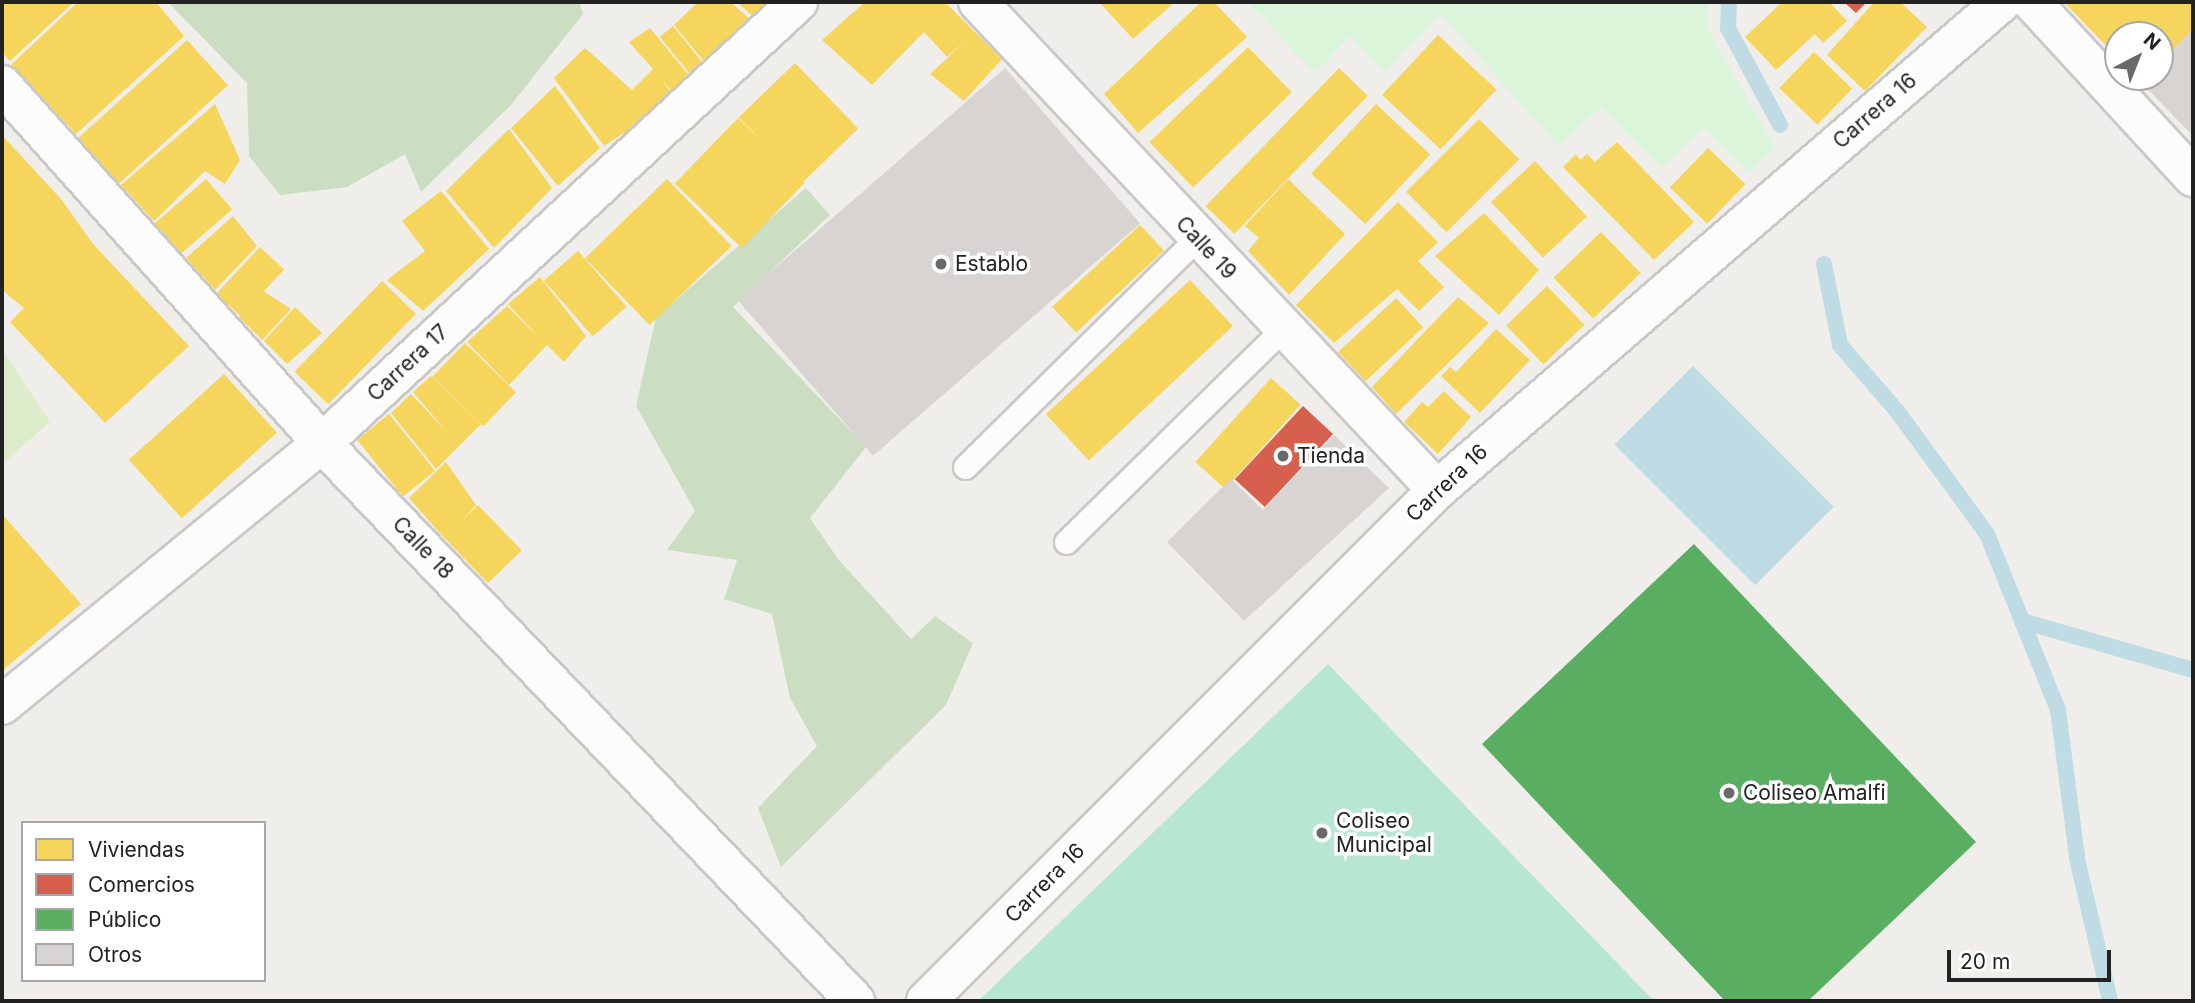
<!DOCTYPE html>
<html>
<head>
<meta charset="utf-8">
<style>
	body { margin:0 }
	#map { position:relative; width:2195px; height:1003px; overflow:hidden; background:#f0eeeb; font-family:Inter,sans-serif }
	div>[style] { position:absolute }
	.grass>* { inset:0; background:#ddeccb }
	.forest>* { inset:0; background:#cbdec1 }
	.park>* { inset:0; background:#daf5da }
	.pitch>* { inset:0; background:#b7e6d2 }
	.water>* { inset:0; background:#bfdbe3; transform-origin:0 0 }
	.homes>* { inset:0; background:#f6d55c; transform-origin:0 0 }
	.shops>* { inset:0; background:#d6604d; transform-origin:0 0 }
	.public>* { inset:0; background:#5aae61 }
	.stream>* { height:16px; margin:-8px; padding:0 8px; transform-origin:8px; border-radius:8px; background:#bfdbe3 }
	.building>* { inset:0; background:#d7d4d2; transform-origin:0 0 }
	.roads { filter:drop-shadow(2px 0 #c9c8c7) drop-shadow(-2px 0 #c9c8c7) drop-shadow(0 2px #c9c8c7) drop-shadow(0 -2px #c9c8c7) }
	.service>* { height:23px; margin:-11.5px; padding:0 11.5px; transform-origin:11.5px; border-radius:11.5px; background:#fdfcfc }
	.minor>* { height:38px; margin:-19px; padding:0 19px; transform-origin:19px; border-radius:19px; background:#fdfcfc }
	.tertiary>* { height:38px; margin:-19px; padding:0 19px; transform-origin:19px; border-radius:19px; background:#fdfcfc }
	.dots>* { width:19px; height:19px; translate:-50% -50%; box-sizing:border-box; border:4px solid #fff; border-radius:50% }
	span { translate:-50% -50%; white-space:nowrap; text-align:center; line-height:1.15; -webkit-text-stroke:7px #fff; paint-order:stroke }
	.street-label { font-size:21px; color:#222 }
	.poi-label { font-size:21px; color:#222 }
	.left { translate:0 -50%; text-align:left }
	.frame { position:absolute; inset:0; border:4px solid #222; pointer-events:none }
	.legend { position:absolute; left:21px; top:821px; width:245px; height:161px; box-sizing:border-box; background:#fff; border:2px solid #a7a7a7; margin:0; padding:9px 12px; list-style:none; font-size:21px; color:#222 }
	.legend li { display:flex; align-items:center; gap:14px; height:35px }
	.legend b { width:35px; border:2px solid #a7a7a7 }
	.north { position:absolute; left:2104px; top:21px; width:70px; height:70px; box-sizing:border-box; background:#fff; border:2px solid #a7a7a7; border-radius:50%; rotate:42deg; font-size:19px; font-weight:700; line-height:28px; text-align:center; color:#222 }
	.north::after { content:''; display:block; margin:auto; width:24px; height:32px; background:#6a6968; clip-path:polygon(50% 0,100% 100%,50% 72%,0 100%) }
	.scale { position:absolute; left:1947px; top:950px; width:164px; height:32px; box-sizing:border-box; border:4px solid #222; border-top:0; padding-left:9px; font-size:21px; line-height:24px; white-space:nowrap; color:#222; -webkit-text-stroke:5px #fff; paint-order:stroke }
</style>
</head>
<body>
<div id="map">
	<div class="grass">
		<i style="clip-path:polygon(2px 349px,50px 422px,2px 464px)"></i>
	</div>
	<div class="forest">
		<i style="clip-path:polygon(168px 2px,579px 2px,583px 14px,511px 105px,421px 192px,405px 154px,347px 187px,280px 195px,249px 156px,247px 83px)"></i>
		<i style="clip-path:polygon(806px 188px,830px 215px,733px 307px,866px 447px,810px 518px,838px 559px,911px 639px,935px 616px,973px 643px,946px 705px,781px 867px,758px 808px,817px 746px,790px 698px,772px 614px,724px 599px,737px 560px,667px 550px,695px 511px,636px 406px,656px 317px)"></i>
	</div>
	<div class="park">
		<i style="clip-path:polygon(1248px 2px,1708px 2px,1707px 28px,1775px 147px,1749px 173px,1703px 127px,1662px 168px,1601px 107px,1558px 146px,1441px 14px,1385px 72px,1350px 36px,1315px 73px)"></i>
	</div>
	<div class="pitch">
		<i style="clip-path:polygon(1328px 664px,1654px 1001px,978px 1001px)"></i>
	</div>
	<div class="water">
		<i style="left:1693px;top:366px;width:199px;height:111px;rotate:45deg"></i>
	</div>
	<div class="homes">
		<i style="clip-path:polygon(2px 2px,74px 2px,10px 61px,2px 52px)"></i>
		<i style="clip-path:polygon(78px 2px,156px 2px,184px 36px,76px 134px,11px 65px)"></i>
		<i style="clip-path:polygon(698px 2px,731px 2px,757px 26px,712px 71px,674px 25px)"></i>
		<i style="clip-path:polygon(737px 2px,774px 2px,759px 22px)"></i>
		<i style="clip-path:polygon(865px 2px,945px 2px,1002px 59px,964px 101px,930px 74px,967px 40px,947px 57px,924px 32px,872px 85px,822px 40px)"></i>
		<i style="clip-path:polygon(1099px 2px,1175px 2px,1133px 39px)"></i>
		<i style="clip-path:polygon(1201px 2px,1214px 2px,1247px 37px,1138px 133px,1104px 94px)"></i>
		<i style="clip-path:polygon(1782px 2px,1829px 2px,1847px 21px,1823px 43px,1815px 34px,1776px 70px,1745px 37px)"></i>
		<i style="clip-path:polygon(1874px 2px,1900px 2px,1927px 27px,1865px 91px,1827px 55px)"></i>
		<i style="clip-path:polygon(2064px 2px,2193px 2px,2193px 29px,2160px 64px,2160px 35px,2118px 35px,2118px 58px)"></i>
		<i style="left:673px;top:26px;width:58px;height:17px;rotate:51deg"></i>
		<i style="clip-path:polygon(650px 28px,696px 84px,680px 100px,661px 79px,676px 99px,604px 146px,554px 78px,585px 48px,632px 90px,653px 69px,629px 42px)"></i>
		<i style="left:1438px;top:35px;width:80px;height:82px;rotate:43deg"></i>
		<i style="left:187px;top:40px;width:61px;height:147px;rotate:48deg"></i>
		<i style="left:1248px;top:47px;width:63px;height:137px;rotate:46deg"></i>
		<i style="left:1814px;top:52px;width:53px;height:50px;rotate:44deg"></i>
		<i style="left:795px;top:63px;width:91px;height:78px;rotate:46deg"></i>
		<i style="left:1339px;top:68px;width:40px;height:192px;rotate:44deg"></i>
		<i style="clip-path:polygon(555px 86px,600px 148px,558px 186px,511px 128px)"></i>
		<i style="clip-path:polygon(215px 104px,240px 160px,225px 184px,205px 171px,154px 221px,121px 185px)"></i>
		<i style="left:1376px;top:104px;width:74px;height:95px;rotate:43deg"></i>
		<i style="left:738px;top:118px;width:93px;height:91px;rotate:44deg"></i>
		<i style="left:1479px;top:119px;width:57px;height:103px;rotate:45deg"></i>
		<i style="clip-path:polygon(509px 129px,552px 188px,494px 248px,446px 191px)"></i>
		<i style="clip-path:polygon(2px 135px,61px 199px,93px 244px,189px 346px,105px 423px,10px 322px,24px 308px,2px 290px)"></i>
		<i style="clip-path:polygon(1617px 142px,1694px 222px,1654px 260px,1563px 167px,1576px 154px,1580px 160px,1587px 154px,1595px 162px)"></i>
		<i style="left:1708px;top:148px;width:52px;height:55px;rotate:44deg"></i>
		<i style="left:1535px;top:161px;width:76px;height:60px;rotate:47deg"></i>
		<i style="left:206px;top:179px;width:40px;height:68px;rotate:49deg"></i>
		<i style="left:667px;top:179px;width:93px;height:114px;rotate:46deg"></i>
		<i style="clip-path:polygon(1288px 179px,1345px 234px,1289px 295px,1248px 251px,1259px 238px,1245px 226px)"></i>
		<i style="clip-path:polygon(441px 191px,489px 249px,423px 311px,387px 280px,425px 251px,402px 221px)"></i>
		<i style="clip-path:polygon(1398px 202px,1438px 242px,1418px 261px,1444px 287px,1419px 311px,1397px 289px,1334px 343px,1296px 305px)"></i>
		<i style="clip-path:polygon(1484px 213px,1539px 270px,1499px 315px,1435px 256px)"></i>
		<i style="clip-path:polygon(233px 216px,257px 246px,215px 290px,186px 258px)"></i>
		<i style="left:1140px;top:225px;width:35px;height:120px;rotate:47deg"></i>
		<i style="left:1601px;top:232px;width:57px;height:66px;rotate:46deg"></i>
		<i style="left:260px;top:247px;width:33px;height:64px;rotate:43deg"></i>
		<i style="left:578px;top:251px;width:74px;height:45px;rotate:49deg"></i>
		<i style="clip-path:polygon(540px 277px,586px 336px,564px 362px,547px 345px,509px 385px,467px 342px,507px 306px,540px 339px,508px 304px)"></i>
		<i style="left:1190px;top:280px;width:63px;height:197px;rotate:47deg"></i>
		<i style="left:382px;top:281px;width:47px;height:126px;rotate:44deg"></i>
		<i style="left:1547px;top:286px;width:54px;height:57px;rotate:46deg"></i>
		<i style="clip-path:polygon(263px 291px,291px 309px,262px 340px,239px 317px)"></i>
		<i style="clip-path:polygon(1458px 297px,1489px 323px,1396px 414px,1372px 387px)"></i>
		<i style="left:1396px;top:298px;width:40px;height:79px;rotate:47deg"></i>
		<i style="clip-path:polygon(295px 307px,322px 333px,287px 364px,264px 341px)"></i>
		<i style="clip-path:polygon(1496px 329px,1530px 360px,1480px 413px,1441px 376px,1450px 367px,1456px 372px)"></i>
		<i style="left:465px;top:343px;width:71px;height:47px;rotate:44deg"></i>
		<i style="left:224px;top:374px;width:79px;height:128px;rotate:48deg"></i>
		<i style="clip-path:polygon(431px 376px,481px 424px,436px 469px,391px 413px,411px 394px,446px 431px,413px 392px)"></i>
		<i style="left:1271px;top:378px;width:40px;height:113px;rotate:42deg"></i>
		<i style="clip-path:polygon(1444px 391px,1471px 417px,1438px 454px,1404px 422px,1422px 402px,1428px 407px)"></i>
		<i style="left:389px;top:414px;width:73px;height:41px;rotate:51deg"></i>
		<i style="clip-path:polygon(446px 462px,476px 505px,445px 539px,409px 498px)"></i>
		<i style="left:478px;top:505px;width:63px;height:47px;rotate:46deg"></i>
		<i style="clip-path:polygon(2px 514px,81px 604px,2px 671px)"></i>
	</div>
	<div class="shops">
		<i style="clip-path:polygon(1844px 2px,1867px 2px,1856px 13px)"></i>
		<i style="left:1303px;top:406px;width:41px;height:100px;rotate:43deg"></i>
	</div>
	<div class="public">
		<i style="clip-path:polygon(1694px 544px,1976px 842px,1808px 1001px,1725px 1001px,1482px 744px)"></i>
	</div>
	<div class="stream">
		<i style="left:1729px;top:2px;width:26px;rotate:92deg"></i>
		<i style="left:1728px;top:28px;width:110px;rotate:61.8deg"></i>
		<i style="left:1824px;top:264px;width:83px;rotate:78.8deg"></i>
		<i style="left:1840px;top:345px;width:87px;rotate:49.2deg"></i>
		<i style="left:1897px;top:411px;width:152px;rotate:53.8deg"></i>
		<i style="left:1987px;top:534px;width:190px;rotate:68deg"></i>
		<i style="left:2058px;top:710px;width:154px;rotate:82.6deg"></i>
		<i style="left:2078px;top:863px;width:142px;rotate:76.9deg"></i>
		<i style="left:2022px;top:621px;width:178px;rotate:16deg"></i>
	</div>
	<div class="building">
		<i style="clip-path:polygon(2193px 29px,2193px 136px,2142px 83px,2148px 77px,2160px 77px,2160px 64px)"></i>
		<i style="left:1005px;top:68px;width:206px;height:354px;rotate:49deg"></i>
		<i style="clip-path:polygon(1334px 435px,1389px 488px,1244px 621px,1167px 542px,1231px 479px,1263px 510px)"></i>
	</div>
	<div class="roads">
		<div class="service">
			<i style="left:965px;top:467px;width:326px;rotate:-44.6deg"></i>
			<i style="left:1066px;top:542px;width:303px;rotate:-44.5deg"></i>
		</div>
		<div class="minor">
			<i style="left:978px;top:2px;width:670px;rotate:46.75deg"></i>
			<i style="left:2px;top:85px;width:480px;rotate:48.2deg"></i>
			<i style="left:322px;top:443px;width:772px;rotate:46.31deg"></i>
			<i style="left:2px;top:705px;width:414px;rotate:-39.3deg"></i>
			<i style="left:322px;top:443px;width:649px;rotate:-42.81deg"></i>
			<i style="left:926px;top:1001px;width:723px;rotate:-45deg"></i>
			<i style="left:1437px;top:490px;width:747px;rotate:-40.82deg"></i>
		</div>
		<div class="tertiary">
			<i style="left:2032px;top:2px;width:238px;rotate:47.4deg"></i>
		</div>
	</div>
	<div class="dots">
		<i style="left:941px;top:264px;background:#6a6968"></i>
		<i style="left:1283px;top:456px;background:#6a6968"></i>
		<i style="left:1729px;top:793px;background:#6a6968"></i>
		<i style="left:1322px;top:833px;background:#6a6968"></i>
	</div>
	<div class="street-label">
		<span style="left:1875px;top:111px;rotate:-41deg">Carrera 16</span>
		<span style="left:1206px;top:248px;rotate:47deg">Calle 19</span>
		<span style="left:408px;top:363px;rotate:-43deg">Carrera 17</span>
		<span style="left:1447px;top:483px;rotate:-43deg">Carrera 16</span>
		<span style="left:423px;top:548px;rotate:46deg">Calle 18</span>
		<span style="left:1045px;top:883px;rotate:-45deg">Carrera 16</span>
	</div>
	<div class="poi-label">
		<span class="left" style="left:955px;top:264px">Establo</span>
		<span class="left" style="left:1297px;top:456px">Tienda</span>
		<span class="left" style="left:1743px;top:793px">Coliseo Amalfi</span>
		<span class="left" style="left:1336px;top:833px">Coliseo<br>Municipal</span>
	</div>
	<div class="frame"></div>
	<ul class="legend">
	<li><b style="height:19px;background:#f6d55c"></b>Viviendas</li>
	<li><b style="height:19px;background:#d6604d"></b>Comercios</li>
	<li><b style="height:19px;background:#5aae61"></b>Público</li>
	<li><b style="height:19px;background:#d7d4d2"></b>Otros</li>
	</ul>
	<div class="north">N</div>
	<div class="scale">20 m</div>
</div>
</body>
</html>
